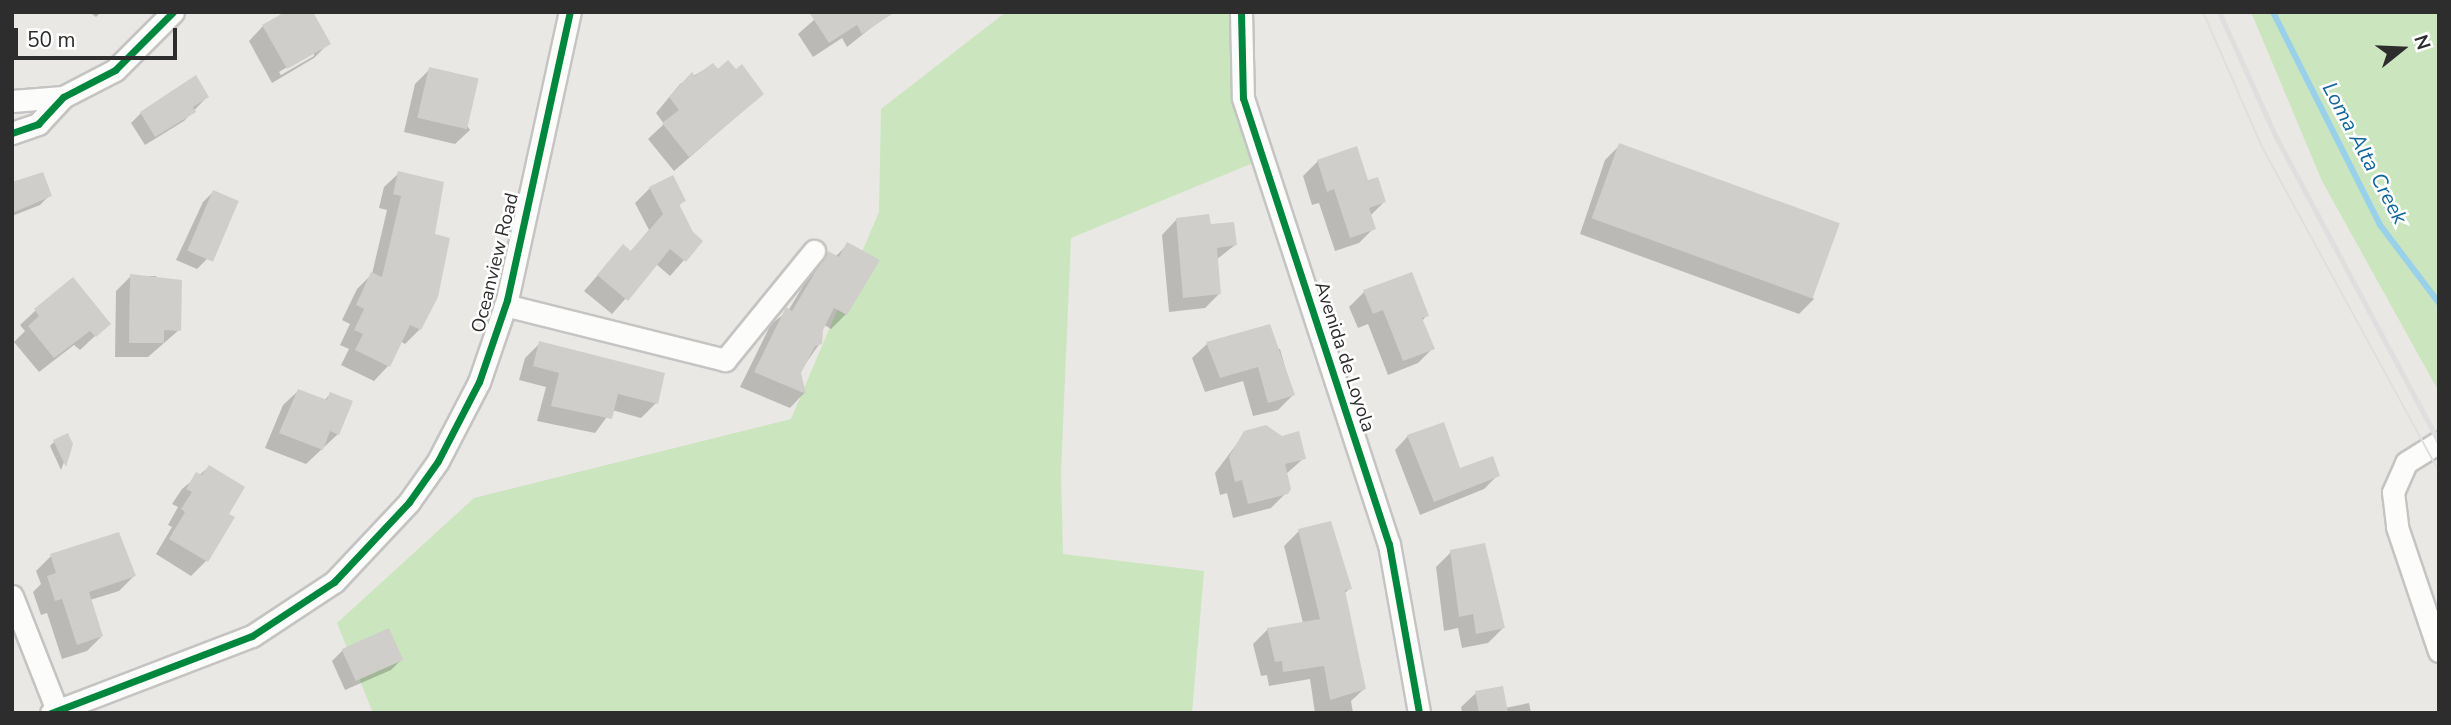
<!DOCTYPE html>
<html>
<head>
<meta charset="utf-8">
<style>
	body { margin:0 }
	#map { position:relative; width:2451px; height:725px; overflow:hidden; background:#eae8e4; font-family:"Nunito Sans",sans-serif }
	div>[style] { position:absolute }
	.green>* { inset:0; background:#cbe5be }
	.shadow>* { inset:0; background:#0003 }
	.stream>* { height:6px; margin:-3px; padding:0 3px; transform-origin:3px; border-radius:3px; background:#99d1ea }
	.building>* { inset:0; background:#cfceca; transform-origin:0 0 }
	.roads { filter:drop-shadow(2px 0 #c4c4c4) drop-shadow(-2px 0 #c4c4c4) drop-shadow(0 2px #c4c4c4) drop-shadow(0 -2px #c4c4c4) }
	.minor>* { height:21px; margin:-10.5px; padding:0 10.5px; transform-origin:10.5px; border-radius:10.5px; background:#fcfcfb }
	.tram>* { height:2px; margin:-1px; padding:0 1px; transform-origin:1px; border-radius:1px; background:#dfdfe0 }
	.rail>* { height:5px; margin:-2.5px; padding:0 2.5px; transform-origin:2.5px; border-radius:2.5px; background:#dfdfe0 }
	.cycleway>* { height:7px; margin:-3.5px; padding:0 3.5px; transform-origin:3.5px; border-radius:3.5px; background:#00873e }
	span { translate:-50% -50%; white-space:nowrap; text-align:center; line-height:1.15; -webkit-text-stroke:5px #fff; paint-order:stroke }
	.street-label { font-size:19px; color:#2d2d2d }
	.water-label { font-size:21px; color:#11669d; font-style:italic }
	.frame { position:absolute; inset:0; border:14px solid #2d2d2d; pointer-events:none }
	.north { position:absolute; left:2367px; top:14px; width:70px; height:70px; -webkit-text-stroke:5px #fff; paint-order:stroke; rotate:72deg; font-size:19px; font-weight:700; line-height:28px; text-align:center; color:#2d2d2d }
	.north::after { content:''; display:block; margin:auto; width:24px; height:32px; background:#2d2d2d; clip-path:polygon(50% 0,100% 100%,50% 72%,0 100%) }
	.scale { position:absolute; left:14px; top:28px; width:163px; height:32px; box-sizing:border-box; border:4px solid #2d2d2d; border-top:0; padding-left:9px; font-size:21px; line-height:24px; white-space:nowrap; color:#2d2d2d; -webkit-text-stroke:5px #fff; paint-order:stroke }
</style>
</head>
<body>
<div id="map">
	<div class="green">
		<i style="clip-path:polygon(1006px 12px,1241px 12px,1263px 159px,1071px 238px,1061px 472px,1063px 554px,1204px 571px,1192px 713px,373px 713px,337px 623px,474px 498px,791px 419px,879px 212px,881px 109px)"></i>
		<i style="clip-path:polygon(2251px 12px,2439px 12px,2439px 392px,2322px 181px)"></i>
	</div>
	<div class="shadow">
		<i style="clip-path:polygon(89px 12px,101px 12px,96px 17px)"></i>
		<i style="clip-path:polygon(823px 12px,882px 19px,847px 47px,842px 38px,813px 57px,798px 34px)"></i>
		<i style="clip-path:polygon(evenodd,263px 26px,329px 43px,314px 58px,272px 83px,249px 41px,263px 26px,314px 51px,314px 56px,281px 75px,279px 72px,314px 51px)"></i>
		<i style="clip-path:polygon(12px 46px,17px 56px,12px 61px)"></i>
		<i style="clip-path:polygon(712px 65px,762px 94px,674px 171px,648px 139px,664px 124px,656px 113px,680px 84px)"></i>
		<i style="clip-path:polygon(430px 69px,470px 130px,455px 144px,404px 132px,415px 84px)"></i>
		<i style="clip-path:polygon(207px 97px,184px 121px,145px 145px,131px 123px,141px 113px)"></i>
		<i style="clip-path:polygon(1620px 145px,1814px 299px,1799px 314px,1580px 234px,1605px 160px)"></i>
		<i style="clip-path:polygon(1318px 161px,1367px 182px,1384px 202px,1370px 216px,1374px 228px,1359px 243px,1335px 251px,1319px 203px,1312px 205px,1303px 176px)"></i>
		<i style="clip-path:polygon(399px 173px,420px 329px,405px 344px,400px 341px,388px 366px,374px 381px,341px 365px,349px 349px,340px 345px,350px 324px,342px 320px,357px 289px,372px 274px,387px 210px,379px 208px,384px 187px)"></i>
		<i style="clip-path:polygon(12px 184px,50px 195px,40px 205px,12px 216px)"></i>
		<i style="clip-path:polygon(650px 188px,684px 201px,678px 206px,691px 233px,701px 241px,670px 276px,656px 264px,612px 314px,584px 291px,623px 246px,630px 252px,649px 230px,635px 203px)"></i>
		<i style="clip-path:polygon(213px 192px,207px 259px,197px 269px,176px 260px,203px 202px)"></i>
		<i style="clip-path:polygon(1176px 220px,1209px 226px,1235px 245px,1216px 260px,1220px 293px,1205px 308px,1169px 312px,1162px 235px)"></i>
		<i style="clip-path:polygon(848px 244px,846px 314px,831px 329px,823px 324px,820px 343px,799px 373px,804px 393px,790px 408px,740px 387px,771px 324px,788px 311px,814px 268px,828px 253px,835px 257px)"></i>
		<i style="clip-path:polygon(131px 276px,156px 276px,179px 330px,148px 357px,115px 357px,116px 291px)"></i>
		<i style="clip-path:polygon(1364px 292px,1427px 315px,1422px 321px,1433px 348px,1418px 363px,1388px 375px,1368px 324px,1358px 328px,1349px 307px)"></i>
		<i style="clip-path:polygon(35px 311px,109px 323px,80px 350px,74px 345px,39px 372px,14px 342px,25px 331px,20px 325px)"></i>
		<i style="clip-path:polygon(540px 343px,656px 403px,641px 418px,612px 410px,595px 433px,537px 421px,546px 387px,519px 380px,525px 358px)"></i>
		<i style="clip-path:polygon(1207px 344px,1280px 349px,1293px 395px,1278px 410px,1253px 416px,1243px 381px,1205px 392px,1192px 358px)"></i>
		<i style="clip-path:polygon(298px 391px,324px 401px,330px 394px,338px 434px,306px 464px,265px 448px,283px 405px)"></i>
		<i style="clip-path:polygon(1245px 433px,1304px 458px,1286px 474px,1290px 489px,1271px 508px,1233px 518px,1227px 493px,1220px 495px,1215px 473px)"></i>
		<i style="clip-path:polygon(1408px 436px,1459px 470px,1498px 475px,1484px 489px,1420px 515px,1395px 450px)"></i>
		<i style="clip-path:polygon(54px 442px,71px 444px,61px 470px,50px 446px)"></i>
		<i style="clip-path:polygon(209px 467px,227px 515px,232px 518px,206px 561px,191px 576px,156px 554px,172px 527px,168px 525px,178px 507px,172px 504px,182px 489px)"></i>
		<i style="clip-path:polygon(1299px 531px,1350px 588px,1344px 594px,1364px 689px,1351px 701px,1353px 713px,1315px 713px,1310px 679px,1269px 686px,1267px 675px,1261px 676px,1253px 644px,1268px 629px,1303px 623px,1284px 546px)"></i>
		<i style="clip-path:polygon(1451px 552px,1503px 628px,1488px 643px,1462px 648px,1458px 628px,1444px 631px,1436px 567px)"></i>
		<i style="clip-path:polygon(51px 556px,134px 576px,119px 591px,90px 600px,102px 636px,87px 651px,62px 659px,47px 613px,41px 615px,33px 592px,41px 584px,36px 571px)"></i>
		<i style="clip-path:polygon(342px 651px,401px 660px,391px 670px,345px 690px,332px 661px)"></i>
		<i style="clip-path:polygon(1476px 693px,1505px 708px,1529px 703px,1531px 713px,1462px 713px,1461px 707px)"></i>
	</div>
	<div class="stream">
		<i style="left:2273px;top:12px;width:238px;rotate:63.3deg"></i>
		<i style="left:2380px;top:225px;width:98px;rotate:52.9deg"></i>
	</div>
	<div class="building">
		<i style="clip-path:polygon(285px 12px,313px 12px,331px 44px,287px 69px,262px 25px)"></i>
		<i style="clip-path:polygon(809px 12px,895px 12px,862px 34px,857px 25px,829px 43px)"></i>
		<i style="clip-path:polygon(728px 60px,736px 69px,742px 64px,764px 94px,689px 157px,662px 123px,679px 110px,669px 97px,692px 72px,695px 76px,713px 63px,718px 69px)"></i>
		<i style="left:429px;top:67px;width:51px;height:52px;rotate:13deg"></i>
		<i style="clip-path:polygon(196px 75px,209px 97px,193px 107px,196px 112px,155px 137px,140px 112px)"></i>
		<i style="left:1619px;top:143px;width:235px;height:80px;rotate:20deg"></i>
		<i style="clip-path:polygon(1357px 146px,1368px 180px,1378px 177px,1386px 202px,1369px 208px,1376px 229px,1350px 238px,1334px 189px,1327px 192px,1317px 160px)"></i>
		<i style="clip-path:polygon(398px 171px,444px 182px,435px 234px,450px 238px,438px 297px,421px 330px,410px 325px,390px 367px,355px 350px,363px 334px,354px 330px,364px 309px,356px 305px,371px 272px,382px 277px,401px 196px,393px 194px)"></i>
		<i style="clip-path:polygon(43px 172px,52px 196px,12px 213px,12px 182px)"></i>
		<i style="clip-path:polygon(673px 175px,686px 201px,679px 204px,693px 232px,703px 241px,686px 262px,670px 249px,628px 301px,597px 275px,623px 244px,631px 251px,663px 214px,649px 187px)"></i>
		<i style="left:213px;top:190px;width:28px;height:66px;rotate:23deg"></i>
		<i style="clip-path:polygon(1209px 214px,1211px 224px,1234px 222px,1237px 245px,1217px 248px,1221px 294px,1183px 298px,1176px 218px)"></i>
		<i style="clip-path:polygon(847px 242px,880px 260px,847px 315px,834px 308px,823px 330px,822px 344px,815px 346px,801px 373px,806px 394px,754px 372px,786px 307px,792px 311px,828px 251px,839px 257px)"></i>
		<i style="clip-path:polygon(1412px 272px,1429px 316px,1422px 318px,1435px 349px,1403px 361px,1383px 310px,1373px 314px,1363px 290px)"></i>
		<i style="clip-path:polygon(130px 274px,182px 280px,181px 331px,164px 330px,164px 343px,129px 343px)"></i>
		<i style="clip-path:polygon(73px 277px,111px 324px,96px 337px,90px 331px,54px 358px,28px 326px,39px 316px,34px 309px)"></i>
		<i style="clip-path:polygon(1270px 324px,1295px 395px,1268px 403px,1258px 367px,1220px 378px,1206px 342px)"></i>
		<i style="clip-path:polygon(539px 341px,665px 373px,658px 404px,618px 394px,612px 419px,551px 406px,559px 373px,533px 366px)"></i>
		<i style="clip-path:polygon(298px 389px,327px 400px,330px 392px,353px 401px,339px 435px,330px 431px,323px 450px,279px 433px)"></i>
		<i style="clip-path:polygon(1444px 422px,1460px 468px,1493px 456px,1500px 476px,1434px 502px,1407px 435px)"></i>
		<i style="clip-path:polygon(1266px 425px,1282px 436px,1299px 431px,1306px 459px,1285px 464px,1291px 489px,1288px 494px,1248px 504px,1242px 480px,1235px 482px,1229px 457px,1244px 431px)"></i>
		<i style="clip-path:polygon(68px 433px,73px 444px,66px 467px,53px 440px)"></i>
		<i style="clip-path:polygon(209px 465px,245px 487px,229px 514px,235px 517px,208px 562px,169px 539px,185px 512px,181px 509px,192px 492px,186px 489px,196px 472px,202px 475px)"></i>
		<i style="clip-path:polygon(1331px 521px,1352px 589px,1345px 590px,1366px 689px,1330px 700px,1324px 666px,1283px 672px,1282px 661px,1275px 662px,1267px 628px,1320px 619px,1298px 529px)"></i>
		<i style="clip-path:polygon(119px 532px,136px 576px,89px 592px,103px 636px,77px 645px,62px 599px,55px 601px,47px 576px,56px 573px,50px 554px)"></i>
		<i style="clip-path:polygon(1485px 543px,1505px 628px,1476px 634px,1473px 614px,1459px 617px,1450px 550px)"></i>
		<i style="left:389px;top:628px;width:35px;height:52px;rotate:66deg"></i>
		<i style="clip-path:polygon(1503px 686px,1508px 713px,1479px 713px,1475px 691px)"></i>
	</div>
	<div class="roads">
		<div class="minor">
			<i style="left:1241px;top:12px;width:86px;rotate:88.7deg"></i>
			<i style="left:1243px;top:98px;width:469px;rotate:71.9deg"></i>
			<i style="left:1389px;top:544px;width:172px;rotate:79.9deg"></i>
			<i style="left:12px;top:101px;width:51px;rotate:-4.5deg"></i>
			<i style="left:12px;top:133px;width:28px;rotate:-19deg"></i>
			<i style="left:38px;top:124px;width:37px;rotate:-47deg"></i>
			<i style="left:63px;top:97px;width:59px;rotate:-27.4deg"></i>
			<i style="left:115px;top:70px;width:82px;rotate:-45deg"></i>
			<i style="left:505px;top:305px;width:227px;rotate:14deg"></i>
			<i style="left:725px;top:360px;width:141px;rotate:-50.8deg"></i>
			<i style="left:2439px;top:442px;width:39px;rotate:148deg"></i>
			<i style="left:2406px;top:463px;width:32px;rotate:114deg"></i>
			<i style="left:2393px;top:492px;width:35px;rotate:83deg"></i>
			<i style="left:2397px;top:527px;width:131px;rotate:71.3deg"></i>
			<i style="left:12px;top:596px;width:126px;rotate:68.5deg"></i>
			<i style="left:51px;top:713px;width:215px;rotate:-21deg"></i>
			<i style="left:252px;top:636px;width:98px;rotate:-33.4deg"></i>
			<i style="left:334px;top:582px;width:110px;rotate:-46.8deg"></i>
			<i style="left:409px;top:502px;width:50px;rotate:-54.7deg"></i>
			<i style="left:438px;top:461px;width:89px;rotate:-62.6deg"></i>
			<i style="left:479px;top:382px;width:87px;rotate:-71.1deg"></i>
			<i style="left:507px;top:300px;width:295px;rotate:-77.7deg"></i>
		</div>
	</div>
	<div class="tram">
		<i style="left:2203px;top:12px;width:147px;rotate:66.4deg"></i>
		<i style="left:2262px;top:147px;width:370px;rotate:61.4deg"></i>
	</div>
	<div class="rail">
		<i style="left:2219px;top:12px;width:140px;rotate:65.5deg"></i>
		<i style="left:2277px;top:139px;width:344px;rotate:61.9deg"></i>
	</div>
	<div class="cycleway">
		<i style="left:1241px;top:12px;width:86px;rotate:88.7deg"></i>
		<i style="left:1243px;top:98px;width:469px;rotate:71.9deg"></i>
		<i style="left:1389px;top:544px;width:172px;rotate:79.9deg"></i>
		<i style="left:12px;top:133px;width:28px;rotate:-19deg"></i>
		<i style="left:38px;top:124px;width:37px;rotate:-47deg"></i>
		<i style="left:63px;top:97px;width:59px;rotate:-27.4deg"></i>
		<i style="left:115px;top:70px;width:82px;rotate:-45deg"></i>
		<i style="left:51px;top:713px;width:215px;rotate:-21deg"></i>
		<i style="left:252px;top:636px;width:98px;rotate:-33.4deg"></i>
		<i style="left:334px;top:582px;width:110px;rotate:-46.8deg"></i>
		<i style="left:409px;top:502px;width:50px;rotate:-54.7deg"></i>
		<i style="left:438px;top:461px;width:89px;rotate:-62.6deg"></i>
		<i style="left:479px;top:382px;width:87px;rotate:-71.1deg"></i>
		<i style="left:507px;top:300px;width:295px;rotate:-77.7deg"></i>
	</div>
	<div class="street-label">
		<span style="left:496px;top:263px;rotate:-76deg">Oceanview Road</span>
		<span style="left:1344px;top:357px;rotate:72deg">Avenida de Loyola</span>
	</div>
	<div class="water-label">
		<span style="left:2365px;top:153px;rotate:62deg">Loma Alta Creek</span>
	</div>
	<div class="frame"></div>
	<div class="north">N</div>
	<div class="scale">50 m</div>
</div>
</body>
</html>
